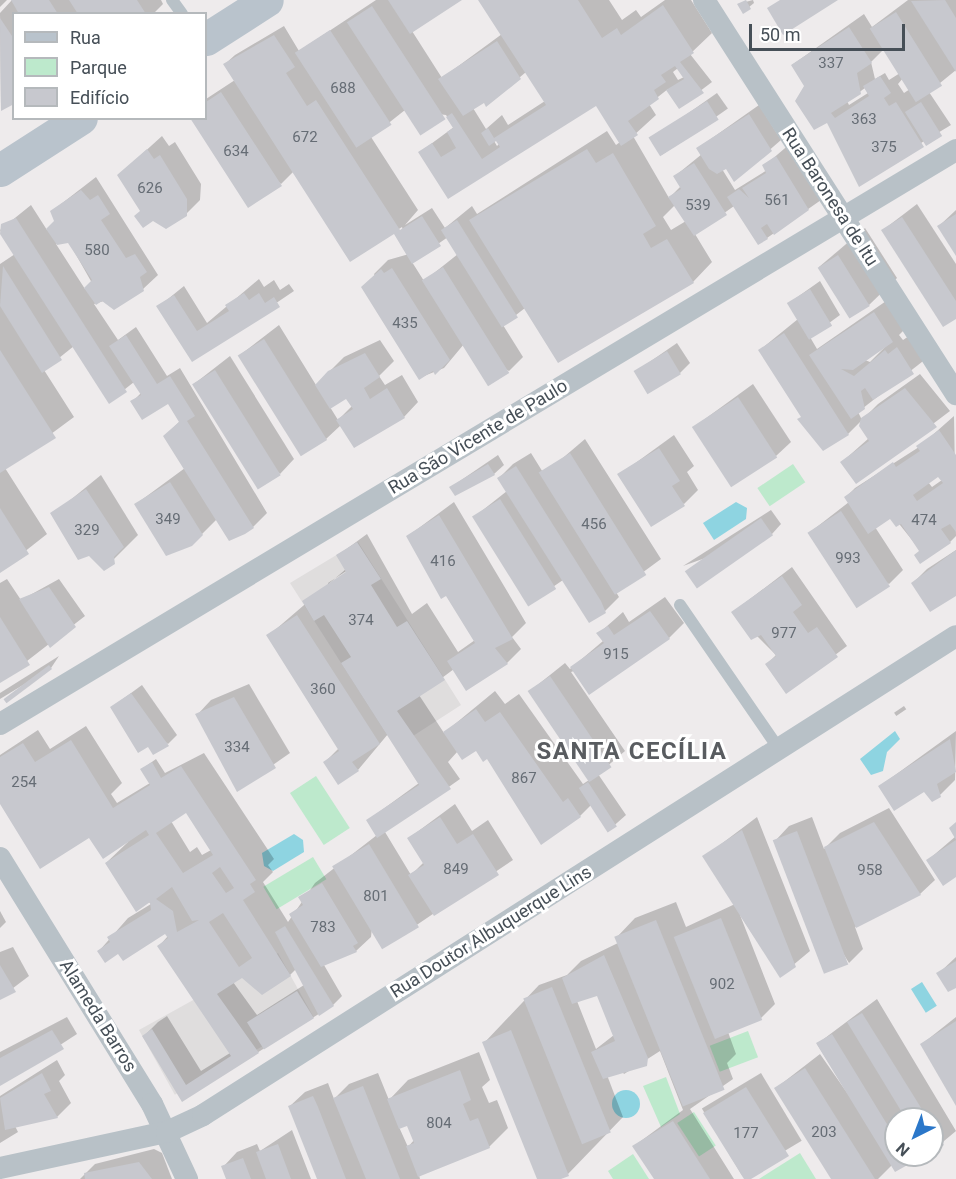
<!DOCTYPE html>
<html>
<head>
<meta charset="utf-8">
<style>
	body { margin:0 }
	#map { position:relative; width:956px; height:1179px; overflow:hidden; background:#eeebec; font-family:Roboto,sans-serif }
	div>[style] { position:absolute }
	.education>* { inset:0; background:#dfdddd; transform-origin:0 0 }
	.green>* { inset:0; background:#bde9cc; transform-origin:0 0 }
	.water>* { inset:0; background:#8ed4e1; transform-origin:0 0 }
	.round { border-radius:50% }
	.shadow>* { inset:0; background:#0003; transform-origin:0 0 }
	.building>* { inset:0; background:#c7c8ce; transform-origin:0 0 }
	.lane>* { height:12px; margin:-6px; padding:0 6px; transform-origin:6px; border-radius:6px; background:#b8c1c7 }
	.street>* { height:22px; margin:-11px; padding:0 11px; transform-origin:11px; border-radius:11px; background:#b8c1c7 }
	.secondary>* { height:33px; margin:-16.5px; padding:0 16.5px; transform-origin:16.5px; border-radius:16.5px; background:#b9c3cc }
	span { translate:-50% -50%; white-space:nowrap; text-align:center; line-height:1.15; -webkit-text-stroke:6px #fff; paint-order:stroke }
	.number-label { font-size:15px; color:#666d75 }
	.number-label span { -webkit-text-stroke-width:0 }
	.street-label { font-size:18px; color:#464f57 }
	.district-label { font-size:24px; color:#595c60; font-weight:700; letter-spacing:1.5px }
	.legend { position:absolute; left:12px; top:12px; width:195px; height:108px; box-sizing:border-box; background:#fff; border:2px solid #b5b9bc; margin:0; padding:8px 10px; list-style:none; font-size:18px; color:#464f57 }
	.legend li { display:flex; align-items:center; gap:12px; height:30px }
	.legend b { width:30px; border:2px solid #b5b9bc }
	.north { position:absolute; left:884px; top:1107px; width:60px; height:60px; box-sizing:border-box; background:#fff; border:2px solid #b5b9bc; border-radius:50%; rotate:222deg; font-size:16px; font-weight:700; line-height:24px; text-align:center; color:#464f57 }
	.north::after { content:''; display:block; margin:auto; width:21px; height:27px; background:#2b77c9; clip-path:polygon(50% 0,100% 100%,50% 72%,0 100%) }
	.scale { position:absolute; left:749px; top:24px; width:156px; height:27px; box-sizing:border-box; border:3px solid #464f57; border-top:0; padding-left:8px; font-size:18px; line-height:21px; white-space:nowrap; color:#464f57; -webkit-text-stroke:4px #fff; paint-order:stroke }
</style>
</head>
<body>
<div id="map">
	<div class="education">
		<i style="clip-path:polygon(358px 542px,461px 705px,413px 736px,439px 772px,419px 785px,290px 583px)"></i>
		<i style="left:278px;top:953px;width:74px;height:159px;rotate:61deg"></i>
	</div>
	<div class="green">
		<i style="left:793px;top:464px;width:22px;height:43px;rotate:56deg"></i>
		<i style="left:316px;top:776px;width:62px;height:31px;rotate:57deg"></i>
		<i style="left:313px;top:857px;width:26px;height:58px;rotate:59deg"></i>
		<i style="left:748px;top:1031px;width:28px;height:41px;rotate:69deg"></i>
		<i style="clip-path:polygon(666px 1077px,680px 1114px,661px 1127px,643px 1086px)"></i>
		<i style="left:694px;top:1112px;width:40px;height:20px;rotate:57deg"></i>
		<i style="clip-path:polygon(800px 1153px,816px 1179px,759px 1179px)"></i>
		<i style="clip-path:polygon(633px 1154px,649px 1179px,613px 1179px,608px 1171px)"></i>
	</div>
	<div class="water">
		<i style="clip-path:polygon(736px 502px,747px 508px,746px 519px,714px 540px,703px 523px)"></i>
		<i style="clip-path:polygon(895px 731px,900px 739px,887px 752px,883px 771px,871px 775px,860px 759px)"></i>
		<i style="clip-path:polygon(294px 834px,303px 840px,304px 852px,273px 871px,264px 866px,262px 853px)"></i>
		<i style="left:922px;top:982px;width:28px;height:13px;rotate:58deg"></i>
		<i class="round" style="left:612px;top:1090px;width:28px;height:28px"></i>
	</div>
	<div class="shadow">
		<i style="clip-path:polygon(0 0,7px 0,0 7px)"></i>
		<i style="clip-path:polygon(12px 0,161px 0,163px 4px,153px 14px,14px 14px,14px 102px,1px 109px,0 13px)"></i>
		<i style="clip-path:polygon(evenodd,376px 0,459px 0,412px 31px,442px 78px,502px 34px,480px 0,609px 0,622px 20px,636px 10px,641px 17px,665px 0,691px 0,712px 33px,690px 54px,712px 82px,679px 107px,668px 89px,649px 104px,656px 115px,633px 136px,669px 198px,681px 186px,675px 176px,702px 154px,698px 148px,759px 105px,781px 140px,735px 180px,726px 167px,722px 169px,735px 190px,767px 170px,764px 166px,791px 143px,821px 200px,767px 238px,734px 206px,695px 234px,712px 262px,693px 282px,525px 308px,503px 325px,523px 357px,509px 371px,464px 344px,444px 368px,419px 378px,374px 274px,388px 260px,409px 254px,402px 227px,351px 260px,294px 171px,281px 184px,206px 118px,206px 99px,235px 80px,225px 64px,235px 55px,284px 26px,299px 51px,376px 0,678px 68px,684px 77px,678px 80px,673px 72px,678px 68px,376px 0,526px 72px,545px 101px,508px 125px,502px 115px,486px 129px,473px 108px,484px 101px,487px 105px,526px 72px,376px 0,596px 104px,620px 142px,616px 145px,607px 131px,477px 214px,472px 206px,445px 228px,432px 208px,405px 225px,418px 210px,371px 137px,405px 110px,446px 115px,454px 127px,420px 152px,449px 197px,596px 104px,376px 0,497px 139px,499px 144px,497px 146px,494px 141px,497px 139px,376px 0,675px 205px,686px 221px,671px 230px,663px 217px,675px 205px,376px 0,448px 237px,458px 254px,424px 281px,412px 262px,448px 237px)"></i>
		<i style="clip-path:polygon(753px 0,754px 3px,743px 12px,738px 4px)"></i>
		<i style="clip-path:polygon(evenodd,908px 0,956px 0,956px 70px,929px 92px,951px 125px,921px 143px,827px 121px,792px 65px,864px 14px,872px 27px,908px 0,884px 49px,900px 73px,889px 80px,885px 73px,875px 79px,871px 62px,884px 49px,908px 0,903px 78px,910px 89px,904px 93px,898px 84px,903px 78px,908px 0,865px 88px,868px 93px,849px 105px,847px 101px,865px 88px)"></i>
		<i style="left:717px;top:93px;width:19px;height:80px;rotate:55deg"></i>
		<i style="clip-path:polygon(162px 136px,169px 146px,175px 142px,201px 184px,200px 200px,186px 214px,142px 211px,119px 175px)"></i>
		<i style="clip-path:polygon(evenodd,96px 177px,158px 275px,143px 289px,94px 304px,118px 340px,136px 327px,167px 376px,180px 368px,267px 513px,253px 527px,217px 519px,202px 534px,136px 504px,185px 468px,165px 436px,180px 421px,168px 402px,132px 402px,141px 393px,134px 382px,110px 401px,74px 346px,44px 370px,74px 417px,5px 468px,47px 534px,0 571px,0 264px,15px 254px,0 230px,31px 205px,47px 230px,57px 221px,52px 211px,96px 177px,66px 237px,92px 283px,85px 289px,56px 244px,66px 237px)"></i>
		<i style="clip-path:polygon(917px 204px,956px 264px,956px 317px,883px 230px)"></i>
		<i style="clip-path:polygon(956px 210px,956px 254px,939px 226px)"></i>
		<i style="clip-path:polygon(865px 228px,897px 278px,869px 305px,819px 267px)"></i>
		<i style="clip-path:polygon(259px 279px,264px 287px,274px 280px,280px 290px,289px 284px,294px 291px,192px 360px,158px 307px,184px 286px,207px 323px)"></i>
		<i style="clip-path:polygon(evenodd,820px 281px,840px 315px,810px 337px,817px 349px,889px 299px,907px 327px,899px 335px,903px 340px,912px 334px,927px 358px,858px 412px,862px 420px,878px 404px,920px 374px,950px 411px,856px 482px,842px 462px,869px 438px,863px 419px,848px 434px,802px 416px,760px 350px,798px 319px,789px 303px,820px 281px,886px 346px,870px 362px,865px 360px,886px 346px)"></i>
		<i style="clip-path:polygon(evenodd,279px 325px,316px 385px,344px 357px,380px 340px,394px 361px,379px 376px,385px 385px,402px 375px,418px 402px,404px 417px,341px 425px,326px 439px,240px 355px,279px 325px,347px 397px,352px 406px,338px 420px,330px 407px,347px 397px)"></i>
		<i style="clip-path:polygon(677px 343px,690px 363px,680px 373px,635px 372px)"></i>
		<i style="clip-path:polygon(230px 356px,294px 459px,280px 474px,194px 384px)"></i>
		<i style="clip-path:polygon(753px 384px,791px 442px,776px 456px,694px 427px)"></i>
		<i style="clip-path:polygon(evenodd,954px 416px,956px 536px,950px 542px,920px 550px,892px 515px,875px 527px,903px 570px,889px 584px,809px 533px,849px 502px,846px 497px,855px 488px,919px 447px,954px 416px,939px 475px,942px 480px,932px 487px,928px 482px,939px 475px)"></i>
		<i style="clip-path:polygon(674px 435px,694px 466px,687px 472px,698px 490px,684px 504px,619px 475px)"></i>
		<i style="clip-path:polygon(585px 439px,661px 559px,616px 592px,619px 597px,605px 611px,563px 580px,528px 604px,474px 517px,507px 491px,499px 478px,513px 464px,531px 453px,544px 474px)"></i>
		<i style="clip-path:polygon(498px 455px,504px 465px,494px 474px,451px 487px)"></i>
		<i style="clip-path:polygon(101px 475px,138px 535px,104px 569px,52px 515px)"></i>
		<i style="clip-path:polygon(evenodd,454px 502px,526px 623px,512px 637px,521px 649px,507px 663px,454px 669px,419px 695px,444px 733px,495px 691px,505px 704px,519px 694px,583px 784px,589px 780px,530px 691px,565px 663px,570px 669px,603px 641px,598px 634px,623px 612px,629px 622px,665px 597px,684px 623px,669px 638px,571px 672px,625px 751px,598px 774px,626px 815px,609px 830px,592px 804px,580px 816px,476px 748px,458px 751px,448px 762px,460px 779px,385px 832px,411px 875px,424px 862px,409px 838px,455px 804px,472px 831px,488px 820px,513px 860px,384px 947px,372px 927px,371px 937px,356px 951px,324px 965px,342px 996px,333px 1005px,182px 1100px,144px 1036px,158px 1022px,167px 1016px,201px 1071px,230px 1053px,198px 993px,192px 997px,159px 946px,168px 936px,165px 932px,118px 952px,99px 951px,128px 918px,151px 904px,106px 863px,128px 842px,89px 834px,0 799px,0 755px,38px 730px,50px 749px,86px 726px,122px 783px,111px 794px,117px 803px,150px 783px,142px 769px,156px 759px,165px 773px,204px 753px,274px 859px,268px 865px,273px 872px,263px 882px,288px 922px,315px 883px,377px 835px,368px 820px,419px 783px,388px 734px,358px 770px,325px 762px,339px 748px,268px 636px,346px 569px,337px 556px,367px 534px,412px 614px,427px 603px,458px 652px,475px 640px,408px 536px,454px 502px,363px 560px,328px 586px,328px 583px,363px 560px,454px 502px,187px 811px,211px 850px,202px 855px,197px 847px,190px 852px,171px 821px,187px 811px,454px 502px,296px 969px,304px 985px,257px 1015px,233px 982px,242px 976px,290px 975px,296px 969px)"></i>
		<i style="clip-path:polygon(771px 510px,781px 524px,772px 534px,683px 566px)"></i>
		<i style="clip-path:polygon(956px 550px,956px 594px,913px 583px,927px 569px)"></i>
		<i style="clip-path:polygon(792px 567px,847px 646px,786px 692px,767px 664px,776px 655px,733px 612px)"></i>
		<i style="clip-path:polygon(7px 579px,21px 600px,59px 579px,85px 616px,0 682px,0 583px)"></i>
		<i style="clip-path:polygon(59px 656px,51px 668px,0 699px,0 693px)"></i>
		<i style="clip-path:polygon(249px 684px,290px 753px,237px 790px,197px 715px,211px 700px)"></i>
		<i style="clip-path:polygon(142px 685px,177px 735px,168px 744px,112px 707px)"></i>
		<i style="left:904px;top:706px;width:4px;height:12px;rotate:56deg"></i>
		<i style="clip-path:polygon(956px 731px,955px 780px,941px 794px,933px 800px,925px 790px,880px 786px)"></i>
		<i style="clip-path:polygon(889px 808px,935px 880px,920px 894px,855px 927px,863px 949px,849px 963px,775px 841px,789px 826px,812px 817px,824px 849px,840px 833px)"></i>
		<i style="clip-path:polygon(evenodd,757px 817px,810px 951px,780px 976px,740px 915px,775px 1004px,761px 1018px,728px 1032px,736px 1054px,727px 1063px,733px 1079px,690px 1109px,734px 1179px,655px 1179px,634px 1146px,683px 1110px,660px 1051px,624px 1074px,621px 1070px,607px 1075px,623px 1117px,568px 1174px,538px 1179px,484px 1043px,539px 985px,567px 975px,581px 961px,618px 943px,616px 938px,635px 918px,676px 902px,686px 927px,735px 904px,704px 857px,757px 817px,597px 994px,614px 1035px,596px 1049px,577px 1001px,597px 994px)"></i>
		<i style="clip-path:polygon(956px 822px,956px 875px,928px 860px,956px 836px)"></i>
		<i style="clip-path:polygon(0 911px,6px 922px,0 928px)"></i>
		<i style="clip-path:polygon(13px 947px,29px 976px,0 998px,0 952px)"></i>
		<i style="clip-path:polygon(956px 957px,956px 986px,938px 974px)"></i>
		<i style="clip-path:polygon(877px 999px,956px 1131px,932px 1151px,932px 1119px,896px 1119px,896px 1155px,916px 1155px,910px 1162px,892px 1165px,878px 1179px,833px 1179px,776px 1088px,820px 1054px,850px 1097px,817px 1044px)"></i>
		<i style="clip-path:polygon(67px 1017px,77px 1034px,0 1084px,0 1052px)"></i>
		<i style="clip-path:polygon(956px 1017px,956px 1103px,922px 1044px)"></i>
		<i style="clip-path:polygon(evenodd,479px 1052px,490px 1080px,482px 1087px,489px 1103px,497px 1100px,508px 1128px,489px 1147px,419px 1175px,420px 1179px,319px 1179px,290px 1106px,305px 1092px,328px 1083px,334px 1099px,349px 1084px,378px 1073px,389px 1100px,408px 1080px,479px 1052px,408px 1124px,414px 1140px,408px 1147px,399px 1127px,408px 1124px)"></i>
		<i style="clip-path:polygon(57px 1060px,65px 1075px,59px 1081px,71px 1103px,57px 1117px,15px 1126px,18px 1132px,0 1143px,0 1096px)"></i>
		<i style="left:761px;top:1073px;width:79px;height:69px;rotate:59deg"></i>
		<i style="clip-path:polygon(292px 1130px,311px 1179px,227px 1179px,223px 1167px,237px 1152px,257px 1144px,260px 1151px)"></i>
		<i style="clip-path:polygon(154px 1149px,162px 1153px,172px 1179px,80px 1179px,95px 1164px)"></i>
	</div>
	<div class="building">
		<i style="clip-path:polygon(11px 0,49px 0,58px 14px,19px 14px)"></i>
		<i style="clip-path:polygon(69px 0,137px 0,146px 14px,78px 14px)"></i>
		<i style="clip-path:polygon(388px 0,462px 0,410px 34px)"></i>
		<i style="clip-path:polygon(478px 0,578px 0,602px 38px,617px 28px,621px 35px,663px 5px,694px 53px,680px 62px,704px 93px,679px 109px,666px 90px,684px 79px,675px 66px,661px 75px,666px 82px,654px 90px,659px 99px,628px 121px,638px 135px,621px 146px,596px 106px,448px 199px,418px 152px,432px 143px,441px 157px,456px 148px,447px 132px,453px 128px,446px 117px,452px 113px,482px 159px,500px 147px,496px 141px,489px 146px,481px 133px,488px 128px,494px 138px,546px 105px)"></i>
		<i style="clip-path:polygon(746px 0,751px 9px,743px 14px,737px 4px)"></i>
		<i style="clip-path:polygon(780px 0,838px 0,783px 35px,767px 8px)"></i>
		<i style="clip-path:polygon(945px 0,956px 18px,956px 72px,911px 1px)"></i>
		<i style="left:372px;top:6px;width:135px;height:30px;rotate:57deg"></i>
		<i style="left:896px;top:12px;width:87px;height:31px;rotate:58deg"></i>
		<i style="clip-path:polygon(0 18px,14px 39px,14px 104px,1px 111px)"></i>
		<i style="clip-path:polygon(849px 27px,872px 63px,857px 73px,861px 94px,831px 113px,835px 118px,869px 96px,863px 86px,880px 76px,891px 93px,884px 98px,889px 106px,896px 102px,924px 147px,859px 187px,827px 123px,814px 130px,795px 101px,804px 86px,791px 65px)"></i>
		<i style="left:330px;top:30px;width:113px;height:42px;rotate:57deg"></i>
		<i style="clip-path:polygon(274px 35px,295px 67px,286px 73px,307px 106px,316px 100px,400px 230px,422px 216px,441px 246px,412px 264px,394px 234px,350px 262px,223px 64px)"></i>
		<i style="clip-path:polygon(497px 41px,521px 79px,486px 107px,484px 103px,463px 116px,438px 79px)"></i>
		<i style="clip-path:polygon(221px 92px,282px 186px,248px 208px,190px 118px,206px 118px,206px 102px)"></i>
		<i style="left:707px;top:101px;width:22px;height:69px;rotate:58deg"></i>
		<i style="left:921px;top:102px;width:40px;height:19px;rotate:58deg"></i>
		<i style="clip-path:polygon(749px 114px,772px 151px,734px 182px,726px 169px,717px 174px,709px 169px,696px 148px)"></i>
		<i style="clip-path:polygon(147px 149px,154px 159px,160px 155px,187px 199px,187px 216px,166px 229px,153px 221px,143px 228px,134px 216px,140px 211px,117px 175px)"></i>
		<i style="clip-path:polygon(587px 149px,596px 163px,613px 153px,656px 226px,643px 234px,651px 248px,667px 239px,694px 283px,558px 363px,469px 220px)"></i>
		<i style="clip-path:polygon(776px 156px,809px 210px,774px 235px,767px 224px,761px 228px,768px 239px,758px 245px,727px 197px,739px 189px,749px 198px,742px 188px,766px 173px,762px 165px)"></i>
		<i style="clip-path:polygon(694px 163px,727px 215px,694px 236px,668px 197px,681px 189px,673px 176px)"></i>
		<i style="clip-path:polygon(81px 190px,90px 200px,98px 195px,110px 214px,101px 220px,126px 258px,135px 254px,147px 272px,140px 277px,144px 291px,114px 310px,102px 301px,96px 305px,84px 288px,92px 280px,68px 243px,57px 245px,46px 229px,54px 221px,50px 211px)"></i>
		<i style="clip-path:polygon(956px 214px,956px 256px,937px 226px)"></i>
		<i style="clip-path:polygon(902px 217px,956px 301px,956px 319px,943px 327px,881px 230px)"></i>
		<i style="clip-path:polygon(16px 218px,127px 392px,109px 404px,0 234px,1px 224px)"></i>
		<i style="left:457px;top:220px;width:115px;height:19px;rotate:58deg"></i>
		<i style="left:838px;top:255px;width:60px;height:24px;rotate:58deg"></i>
		<i style="clip-path:polygon(3px 266px,62px 360px,42px 373px,0 306px)"></i>
		<i style="left:443px;top:267px;width:125px;height:25px;rotate:58deg"></i>
		<i style="clip-path:polygon(392px 268px,450px 360px,435px 375px,433px 371px,419px 380px,361px 287px,381px 269px,384px 273px)"></i>
		<i style="left:810px;top:289px;width:43px;height:27px;rotate:59deg"></i>
		<i style="clip-path:polygon(244px 293px,249px 300px,259px 293px,265px 303px,274px 297px,280px 307px,192px 362px,156px 306px,174px 295px,197px 331px,229px 311px,225px 305px)"></i>
		<i style="clip-path:polygon(874px 312px,893px 342px,853px 370px,841px 369px,854px 376px,885px 350px,888px 354px,897px 347px,914px 374px,873px 400px,865px 388px,861px 391px,865px 409px,851px 419px,809px 355px)"></i>
		<i style="clip-path:polygon(784px 333px,849px 435px,823px 451px,797px 419px,801px 417px,758px 350px)"></i>
		<i style="clip-path:polygon(126px 335px,157px 384px,170px 376px,195px 416px,187px 421px,254px 528px,245px 534px,229px 541px,163px 436px,179px 422px,168px 404px,142px 420px,130px 401px,141px 395px,109px 346px)"></i>
		<i style="left:264px;top:339px;width:119px;height:31px;rotate:58deg"></i>
		<i style="clip-path:polygon(0 350px,56px 438px,0 473px)"></i>
		<i style="left:667px;top:351px;width:27px;height:39px;rotate:59deg"></i>
		<i style="clip-path:polygon(365px 353px,380px 377px,364px 388px,370px 399px,387px 388px,405px 418px,354px 448px,336px 420px,353px 409px,346px 399px,330px 409px,315px 385px,328px 371px)"></i>
		<i style="left:215px;top:370px;width:124px;height:27px;rotate:58deg"></i>
		<i style="clip-path:polygon(905px 388px,937px 427px,856px 484px,840px 462px,869px 441px,859px 426px,861px 418px)"></i>
		<i style="left:738px;top:397px;width:72px;height:55px;rotate:57deg"></i>
		<i style="clip-path:polygon(evenodd,939px 430px,956px 455px,956px 532px,950px 524px,941px 529px,951px 543px,920px 564px,914px 555px,919px 551px,901px 524px,896px 527px,890px 519px,868px 534px,844px 497px,893px 462px,896px 467px,920px 451px,916px 446px,939px 430px,938px 477px,943px 483px,917px 501px,913px 495px,938px 477px)"></i>
		<i style="clip-path:polygon(659px 448px,680px 481px,672px 486px,685px 506px,651px 527px,617px 474px)"></i>
		<i style="left:570px;top:453px;width:144px;height:37px;rotate:58deg"></i>
		<i style="clip-path:polygon(488px 464px,495px 475px,455px 496px,449px 487px)"></i>
		<i style="clip-path:polygon(516px 466px,601px 601px,606px 613px,589px 623px,497px 478px)"></i>
		<i style="clip-path:polygon(170px 482px,203px 535px,192px 546px,166px 556px,134px 504px)"></i>
		<i style="clip-path:polygon(86px 489px,124px 547px,114px 557px,115px 564px,104px 571px,89px 556px,78px 560px,50px 513px)"></i>
		<i style="left:500px;top:499px;width:106px;height:33px;rotate:58deg"></i>
		<i style="clip-path:polygon(0 508px,29px 554px,0 573px)"></i>
		<i style="left:841px;top:511px;width:90px;height:40px;rotate:57deg"></i>
		<i style="clip-path:polygon(439px 515px,513px 639px,495px 648px,508px 664px,466px 691px,447px 661px,475px 643px,446px 596px,441px 599px,406px 536px)"></i>
		<i style="left:761px;top:518px;width:21px;height:93px;rotate:55deg"></i>
		<i style="clip-path:polygon(357px 542px,381px 579px,371px 585px,397px 627px,407px 621px,445px 680px,397px 711px,451px 789px,377px 838px,366px 820px,419px 785px,341px 663px,351px 657px,324px 615px,314px 621px,302px 601px,346px 572px,336px 555px)"></i>
		<i style="clip-path:polygon(956px 550px,956px 596px,930px 612px,911px 583px)"></i>
		<i style="clip-path:polygon(782px 576px,802px 605px,793px 612px,808px 633px,817px 627px,838px 657px,786px 694px,765px 664px,776px 656px,761px 635px,751px 640px,731px 612px)"></i>
		<i style="clip-path:polygon(49px 587px,76px 627px,50px 648px,19px 599px)"></i>
		<i style="clip-path:polygon(650px 611px,670px 639px,589px 695px,570px 667px,604px 643px,596px 633px,608px 626px,614px 635px)"></i>
		<i style="clip-path:polygon(297px 615px,380px 744px,352px 762px,359px 771px,338px 785px,323px 762px,339px 751px,266px 635px)"></i>
		<i style="clip-path:polygon(0 617px,30px 665px,0 683px)"></i>
		<i style="left:49px;top:665px;width:5px;height:57px;rotate:53deg"></i>
		<i style="left:550px;top:676px;width:110px;height:27px;rotate:56deg"></i>
		<i style="clip-path:polygon(131px 693px,169px 746px,153px 755px,148px 747px,138px 753px,110px 707px)"></i>
		<i style="clip-path:polygon(234px 697px,276px 768px,237px 792px,195px 714px)"></i>
		<i style="clip-path:polygon(476px 709px,485px 722px,500px 712px,563px 802px,568px 798px,581px 817px,541px 845px,487px 759px,483px 762px,476px 751px,462px 760px,443px 732px)"></i>
		<i style="clip-path:polygon(950px 739px,956px 772px,937px 784px,941px 797px,932px 802px,924px 792px,894px 811px,878px 786px)"></i>
		<i style="clip-path:polygon(evenodd,71px 740px,113px 808px,150px 785px,140px 769px,152px 762px,161px 778px,181px 766px,256px 880px,250px 884px,255px 892px,243px 900px,291px 976px,262px 995px,242px 978px,217px 994px,259px 1053px,182px 1102px,142px 1036px,152px 1029px,186px 1085px,231px 1056px,157px 946px,168px 938px,165px 934px,123px 961px,118px 954px,105px 963px,97px 951px,110px 942px,107px 937px,151px 910px,150px 902px,136px 912px,105px 863px,149px 835px,146px 830px,103px 859px,89px 838px,40px 869px,0 804px,0 757px,23px 743px,35px 762px,71px 740px,186px 813px,213px 855px,183px 873px,156px 833px,186px 813px,71px 740px,220px 867px,234px 888px,226px 893px,212px 873px,220px 867px,71px 740px,172px 887px,192px 921px,199px 920px,177px 932px,173px 911px,156px 899px,172px 887px,71px 740px,223px 913px,252px 958px,239px 967px,209px 922px,223px 913px)"></i>
		<i style="left:588px;top:782px;width:53px;height:11px;rotate:57deg"></i>
		<i style="clip-path:polygon(440px 817px,457px 844px,473px 834px,499px 875px,434px 916px,408px 875px,424px 865px,407px 838px)"></i>
		<i style="clip-path:polygon(874px 822px,921px 895px,856px 928px,824px 847px)"></i>
		<i style="clip-path:polygon(956px 822px,956px 877px,943px 886px,926px 860px,956px 840px,949px 828px)"></i>
		<i style="clip-path:polygon(742px 830px,796px 967px,780px 978px,702px 856px)"></i>
		<i style="left:797px;top:831px;width:143px;height:26px;rotate:69deg"></i>
		<i style="left:369px;top:844px;width:97px;height:43px;rotate:59deg"></i>
		<i style="clip-path:polygon(322px 883px,358px 943px,353px 946px,357px 952px,321px 967px,289px 914px,303px 905px,298px 897px)"></i>
		<i style="left:721px;top:918px;width:110px;height:51px;rotate:68deg"></i>
		<i style="left:656px;top:920px;width:183px;height:45px;rotate:68deg"></i>
		<i style="clip-path:polygon(285px 926px,334px 1006px,319px 1016px,275px 932px)"></i>
		<i style="clip-path:polygon(604px 955px,648px 1058px,647px 1066px,603px 1079px,591px 1052px,615px 1041px,597px 996px,572px 1004px,562px 978px)"></i>
		<i style="clip-path:polygon(956px 961px,956px 988px,948px 992px,936px 973px)"></i>
		<i style="clip-path:polygon(0 965px,16px 992px,0 1000px)"></i>
		<i style="left:552px;top:987px;width:157px;height:31px;rotate:68deg"></i>
		<i style="left:297px;top:991px;width:32px;height:59px;rotate:58deg"></i>
		<i style="clip-path:polygon(862px 1013px,928px 1119px,906px 1119px,847px 1022px)"></i>
		<i style="clip-path:polygon(956px 1021px,956px 1106px,920px 1044px)"></i>
		<i style="clip-path:polygon(52px 1030px,64px 1049px,0 1086px,0 1058px)"></i>
		<i style="clip-path:polygon(511px 1030px,569px 1176px,561px 1179px,537px 1179px,482px 1042px)"></i>
		<i style="clip-path:polygon(832px 1034px,896px 1139px,896px 1155px,906px 1155px,911px 1163px,895px 1172px,816px 1043px)"></i>
		<i style="clip-path:polygon(805px 1068px,875px 1179px,831px 1179px,774px 1088px)"></i>
		<i style="clip-path:polygon(460px 1070px,471px 1100px,463px 1104px,470px 1121px,478px 1118px,490px 1148px,418px 1177px,406px 1146px,414px 1143px,407px 1126px,399px 1129px,387px 1099px)"></i>
		<i style="clip-path:polygon(42px 1073px,51px 1091px,44px 1094px,58px 1118px,5px 1130px,0 1098px)"></i>
		<i style="clip-path:polygon(363px 1086px,400px 1179px,366px 1179px,333px 1098px)"></i>
		<i style="clip-path:polygon(746px 1087px,789px 1156px,751px 1179px,744px 1179px,703px 1113px)"></i>
		<i style="clip-path:polygon(313px 1096px,318px 1107px,346px 1179px,317px 1179px,288px 1106px)"></i>
		<i style="clip-path:polygon(673px 1121px,710px 1179px,654px 1179px,632px 1146px)"></i>
		<i style="clip-path:polygon(932px 1126px,944px 1145px,932px 1153px)"></i>
		<i style="clip-path:polygon(278px 1144px,291px 1179px,266px 1179px,256px 1152px)"></i>
		<i style="clip-path:polygon(243px 1158px,251px 1179px,226px 1179px,221px 1166px)"></i>
		<i style="clip-path:polygon(139px 1162px,152px 1179px,85px 1179px,84px 1173px)"></i>
	</div>
	<div class="lane">
		<i style="left:172px;top:0;width:17px;rotate:54deg"></i>
		<i style="left:680px;top:605px;width:175px;rotate:55.5deg"></i>
	</div>
	<div class="street">
		<i style="left:704px;top:0;width:468px;rotate:57.4deg"></i>
		<i style="left:0;top:724px;width:1115px;rotate:-30.98deg"></i>
		<i style="left:0;top:858px;width:289px;rotate:58.3deg"></i>
		<i style="left:152px;top:1104px;width:83px;rotate:65deg"></i>
		<i style="left:0;top:1168px;width:171px;rotate:-12.2deg"></i>
		<i style="left:167px;top:1132px;width:40px;rotate:-25deg"></i>
		<i style="left:203px;top:1115px;width:892px;rotate:-32.46deg"></i>
	</div>
	<div class="secondary">
		<i style="left:206px;top:39px;width:72px;rotate:-32.6deg"></i>
		<i style="left:0;top:170px;width:96px;rotate:-32.7deg"></i>
	</div>
	<div class="number-label">
		<span style="left:831px;top:64px">337</span>
		<span style="left:343px;top:89px">688</span>
		<span style="left:864px;top:120px">363</span>
		<span style="left:305px;top:138px">672</span>
		<span style="left:884px;top:148px">375</span>
		<span style="left:236px;top:152px">634</span>
		<span style="left:150px;top:189px">626</span>
		<span style="left:777px;top:201px">561</span>
		<span style="left:698px;top:206px">539</span>
		<span style="left:97px;top:251px">580</span>
		<span style="left:405px;top:324px">435</span>
		<span style="left:168px;top:520px">349</span>
		<span style="left:924px;top:521px">474</span>
		<span style="left:594px;top:525px">456</span>
		<span style="left:87px;top:531px">329</span>
		<span style="left:848px;top:559px">993</span>
		<span style="left:443px;top:562px">416</span>
		<span style="left:361px;top:621px">374</span>
		<span style="left:784px;top:634px">977</span>
		<span style="left:616px;top:655px">915</span>
		<span style="left:323px;top:690px">360</span>
		<span style="left:237px;top:748px">334</span>
		<span style="left:524px;top:779px">867</span>
		<span style="left:24px;top:783px">254</span>
		<span style="left:456px;top:870px">849</span>
		<span style="left:870px;top:871px">958</span>
		<span style="left:376px;top:897px">801</span>
		<span style="left:323px;top:928px">783</span>
		<span style="left:722px;top:985px">902</span>
		<span style="left:439px;top:1124px">804</span>
		<span style="left:824px;top:1133px">203</span>
		<span style="left:746px;top:1134px">177</span>
	</div>
	<div class="street-label">
		<span style="left:830px;top:197px;rotate:57deg">Rua Baronesa de Itu</span>
		<span style="left:478px;top:437px;rotate:-31deg">Rua São Vicente de Paulo</span>
		<span style="left:491px;top:932px;rotate:-32deg">Rua Doutor Albuquerque Lins</span>
		<span style="left:98px;top:1016px;rotate:58deg">Alameda Barros</span>
	</div>
	<div class="district-label">
		<span style="left:632px;top:752px">SANTA CECÍLIA</span>
	</div>
	<ul class="legend">
	<li><b style="height:8px;background:#b9c3cc"></b>Rua</li>
	<li><b style="height:16px;background:#bde9cc"></b>Parque</li>
	<li><b style="height:16px;background:#c7c8ce"></b>Edifício</li>
	</ul>
	<div class="north">N</div>
	<div class="scale">50 m</div>
</div>
</body>
</html>
